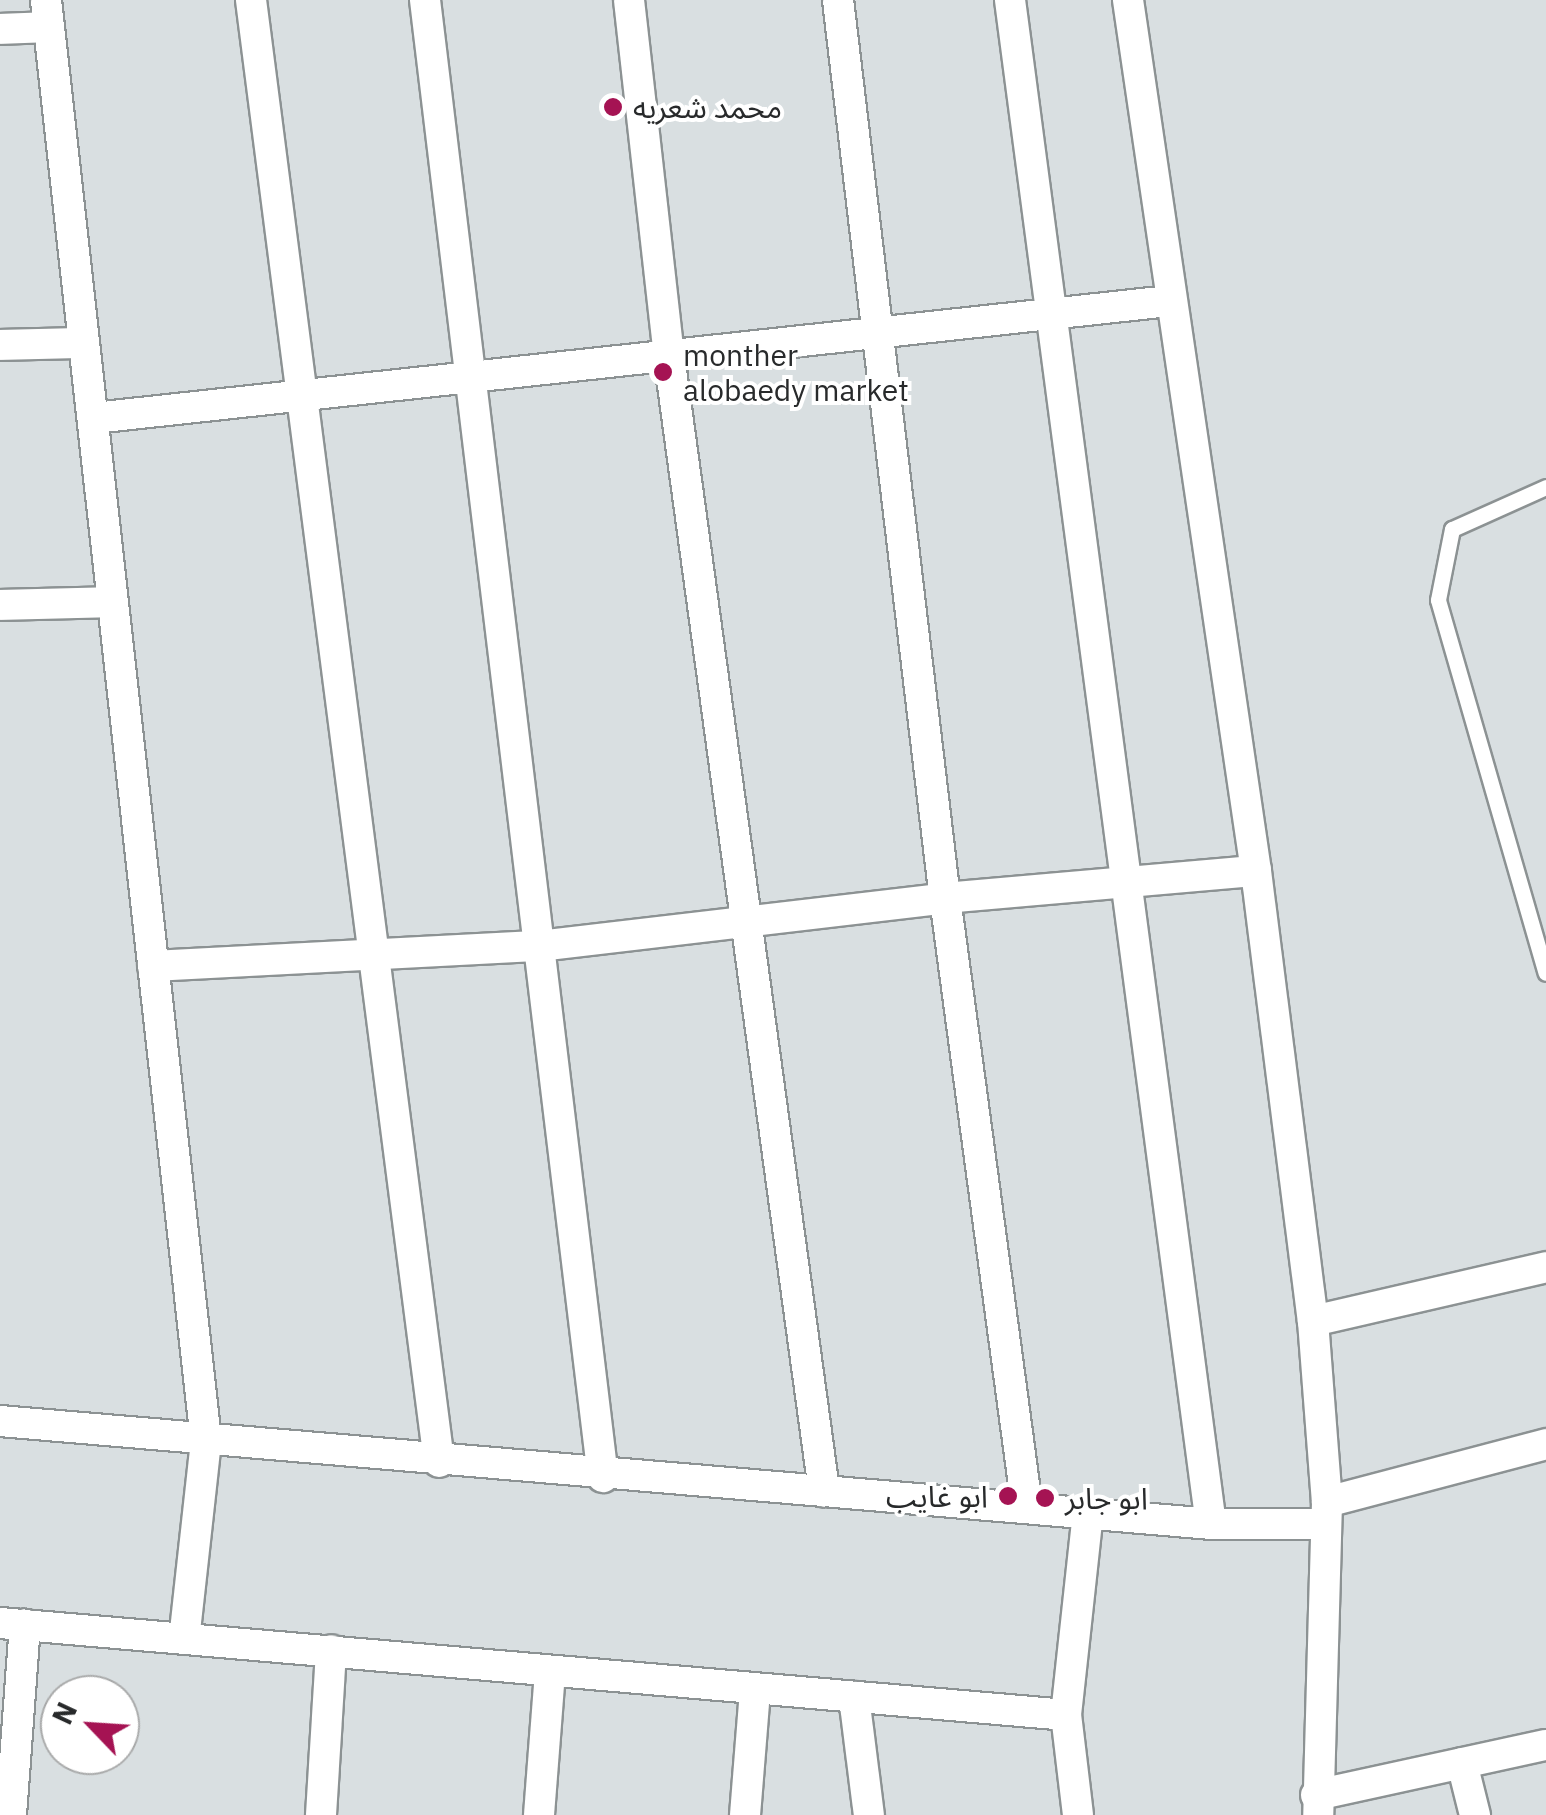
<!DOCTYPE html>
<html>
<head>
<meta charset="utf-8">
<style>
	body { margin:0 }
	#map { position:relative; width:1546px; height:1815px; overflow:hidden; background:#d9dfe1; font-family:"IBM Plex Sans","Noto Sans Arabic",sans-serif }
	div>[style] { position:absolute }
	.roads { filter:drop-shadow(2px 0 #8c9293) drop-shadow(-2px 0 #8c9293) drop-shadow(0 2px #8c9293) drop-shadow(0 -2px #8c9293) }
	.service>* { height:15px; margin:-7.5px; padding:0 7.5px; transform-origin:7.5px; border-radius:7.5px; background:#fff }
	.minor>* { height:30px; margin:-15px; padding:0 15px; transform-origin:15px; border-radius:15px; background:#fff }
	.dots>* { width:28px; height:28px; translate:-50% -50%; box-sizing:border-box; border:5px solid #fff; border-radius:50% }
	span { translate:-50% -50%; white-space:nowrap; text-align:center; line-height:1.15; -webkit-text-stroke:8px #fff; paint-order:stroke }
	.poi-label { font-size:30px; color:#282a2b }
	.left { translate:0 -50%; text-align:left }
	.right { translate:-100% -50%; text-align:right }
	.north { position:absolute; left:40px; top:1675px; width:100px; height:100px; box-sizing:border-box; background:#fff; border:2px solid #a9aaaa; border-radius:50%; rotate:295deg; font-size:28px; font-weight:700; line-height:40px; text-align:center; color:#282a2b }
	.north::after { content:''; display:block; margin:auto; width:35px; height:45px; background:#a51353; clip-path:polygon(50% 0,100% 100%,50% 72%,0 100%) }
</style>
</head>
<body>
<div id="map">
	<div class="roads">
		<div class="service">
			<i style="left:1546px;top:487px;width:103px;rotate:155.9deg"></i>
			<i style="left:1452px;top:529px;width:72px;rotate:101.2deg"></i>
			<i style="left:1438px;top:600px;width:388px;rotate:73.9deg"></i>
		</div>
		<div class="minor">
			<i style="left:46px;top:0;width:1450px;rotate:83.66deg"></i>
			<i style="left:206px;top:1441px;width:199px;rotate:96.3deg"></i>
			<i style="left:251px;top:0;width:1474px;rotate:82.67deg"></i>
			<i style="left:425px;top:0;width:1488px;rotate:83.13deg"></i>
			<i style="left:629px;top:0;width:358px;rotate:83.6deg"></i>
			<i style="left:669px;top:356px;width:1146px;rotate:82.22deg"></i>
			<i style="left:838px;top:0;width:904px;rotate:83.21deg"></i>
			<i style="left:945px;top:898px;width:614px;rotate:82.33deg"></i>
			<i style="left:1010px;top:0;width:1537px;rotate:82.49deg"></i>
			<i style="left:1128px;top:0;width:880px;rotate:81.64deg"></i>
			<i style="left:1256px;top:871px;width:454px;rotate:82.8deg"></i>
			<i style="left:1313px;top:1321px;width:182px;rotate:85.6deg"></i>
			<i style="left:1327px;top:1502px;width:313px;rotate:91.6deg"></i>
			<i style="left:0;top:29px;width:49px;rotate:-2.3deg"></i>
			<i style="left:0;top:345px;width:84px;rotate:-1.4deg"></i>
			<i style="left:94px;top:418px;width:1082px;rotate:-6.21deg"></i>
			<i style="left:0;top:605px;width:112px;rotate:-1.5deg"></i>
			<i style="left:153px;top:966px;width:387px;rotate:-3deg"></i>
			<i style="left:539px;top:946px;width:409px;rotate:-6.7deg"></i>
			<i style="left:945px;top:898px;width:312px;rotate:-5deg"></i>
			<i style="left:1313px;top:1321px;width:239px;rotate:-13deg"></i>
			<i style="left:0;top:1421px;width:1215px;rotate:4.86deg"></i>
			<i style="left:1211px;top:1524px;width:114px"></i>
			<i style="left:1327px;top:1502px;width:227px;rotate:-14.8deg"></i>
			<i style="left:0;top:1623px;width:1070px;rotate:4.93deg"></i>
			<i style="left:854px;top:1697px;width:119px;rotate:82.8deg"></i>
			<i style="left:1462px;top:1763px;width:54px;rotate:76deg"></i>
			<i style="left:1316px;top:1795px;width:235px;rotate:-12.3deg"></i>
			<i style="left:11px;top:1815px;width:191px;rotate:-85.8deg"></i>
			<i style="left:321px;top:1815px;width:165px;rotate:-86.5deg"></i>
			<i style="left:539px;top:1815px;width:144px;rotate:-85.6deg"></i>
			<i style="left:745px;top:1815px;width:125px;rotate:-85.4deg"></i>
			<i style="left:1078px;top:1815px;width:101px;rotate:-96.8deg"></i>
			<i style="left:1066px;top:1715px;width:202px;rotate:-83.8deg"></i>
		</div>
	</div>
	<div class="dots">
		<i style="left:613px;top:107px;background:#a51353"></i>
		<i style="left:663px;top:372px;background:#a51353"></i>
		<i style="left:1008px;top:1496px;background:#a51353"></i>
		<i style="left:1045px;top:1498px;background:#a51353"></i>
	</div>
	<div class="poi-label">
		<span class="left" style="left:633px;top:107px">محمد شعريه</span>
		<span class="left" style="left:683px;top:372px">monther<br>alobaedy market</span>
		<span class="right" style="left:988px;top:1496px">ابو غايب</span>
		<span class="left" style="left:1065px;top:1498px">ابو جابر</span>
	</div>
	<div class="north">N</div>
</div>
</body>
</html>
